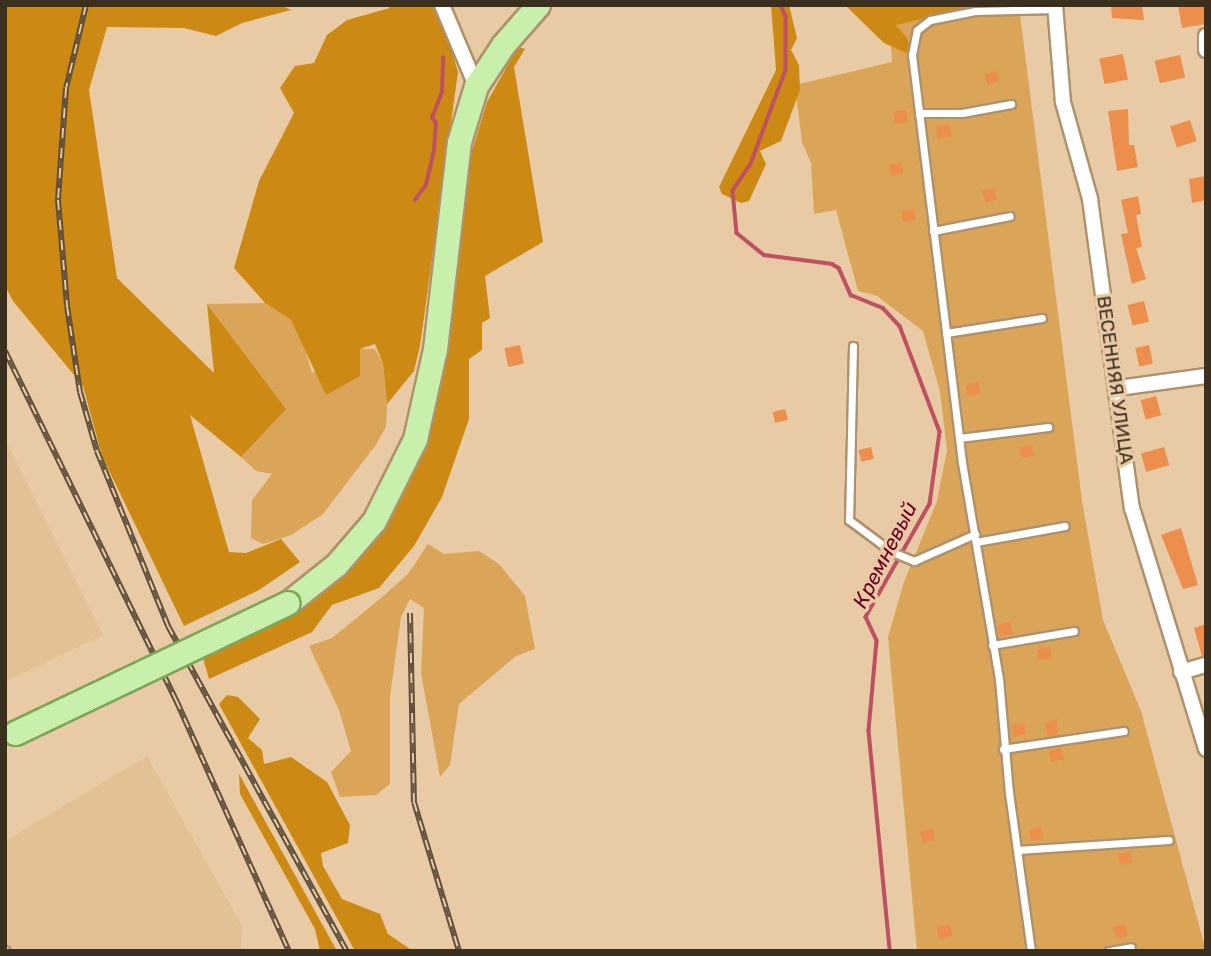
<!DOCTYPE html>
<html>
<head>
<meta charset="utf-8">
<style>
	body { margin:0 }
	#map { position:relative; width:1211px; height:956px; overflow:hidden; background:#e8caa4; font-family:Rubik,sans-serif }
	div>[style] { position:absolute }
	.built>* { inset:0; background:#e3c194 }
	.green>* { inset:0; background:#dba559 }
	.forest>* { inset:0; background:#cc8a14 }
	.stream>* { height:3.5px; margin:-1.75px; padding:0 1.75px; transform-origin:1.75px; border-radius:1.75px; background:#be5161 }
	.building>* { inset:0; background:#ec8e4c; transform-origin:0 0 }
	.roads { filter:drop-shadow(2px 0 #ae926d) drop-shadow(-2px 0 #ae926d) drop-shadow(0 2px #ae926d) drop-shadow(0 -2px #ae926d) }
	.lane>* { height:7px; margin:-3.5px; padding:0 3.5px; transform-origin:3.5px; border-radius:3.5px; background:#fff }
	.street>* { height:14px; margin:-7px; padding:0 7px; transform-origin:7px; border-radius:7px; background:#fff }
	.primary>* { height:23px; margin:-11.5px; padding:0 11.5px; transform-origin:11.5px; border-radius:11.5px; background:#c8efac }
	.rail>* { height:6px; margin-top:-3px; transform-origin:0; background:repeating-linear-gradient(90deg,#e8caa4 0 10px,#60503c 0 20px); box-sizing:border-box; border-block:2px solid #60503c }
	.bridges { filter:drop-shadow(2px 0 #7fa557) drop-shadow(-2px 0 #7fa557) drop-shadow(0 2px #7fa557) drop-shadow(0 -2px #7fa557) }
	.primary-bridge>* { height:23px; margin:-11.5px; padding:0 11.5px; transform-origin:11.5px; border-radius:11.5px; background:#c8efac }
	span { translate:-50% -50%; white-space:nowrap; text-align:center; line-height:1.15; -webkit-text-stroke:7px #e8caa4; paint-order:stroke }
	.street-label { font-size:19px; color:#3b2f20 }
	.water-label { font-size:21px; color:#6d0021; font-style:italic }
	.frame { position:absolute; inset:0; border:7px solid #3b2f20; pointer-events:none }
</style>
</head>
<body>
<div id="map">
	<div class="built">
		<i style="clip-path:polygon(5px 439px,103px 635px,5px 682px)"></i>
		<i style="clip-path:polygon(147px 756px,242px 926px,241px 951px,5px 951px,5px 841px)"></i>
	</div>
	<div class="green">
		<i style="clip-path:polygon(948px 5px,1019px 7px,1082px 501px,1103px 620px,1141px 711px,1206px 951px,917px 951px,888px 637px,904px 582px,937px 501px,947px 450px,940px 392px,923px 331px,877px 296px,858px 291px,836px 210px,814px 214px,811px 163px,802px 142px,795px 85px,892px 62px,889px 20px)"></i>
		<i style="clip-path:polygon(265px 303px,291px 320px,301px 335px,312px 373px,359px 349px,375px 349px,383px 363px,387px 404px,386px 427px,375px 446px,323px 514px,291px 535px,263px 544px,251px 538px,252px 500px,272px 474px,256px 471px,241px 457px,285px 409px,207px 304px)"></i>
		<i style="clip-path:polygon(428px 544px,444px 554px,479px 551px,499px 564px,525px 596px,535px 649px,516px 656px,459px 704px,450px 765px,440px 777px,421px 673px,424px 608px,410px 599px,401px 617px,390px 696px,390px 784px,376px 795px,340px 797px,331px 772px,351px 751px,339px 710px,309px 646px,332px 638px,381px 598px,408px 574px)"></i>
	</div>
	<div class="forest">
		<i style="clip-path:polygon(281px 5px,291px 10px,242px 23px,216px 36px,184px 28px,107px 27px,89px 90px,117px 278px,214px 373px,207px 304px,286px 409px,241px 457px,190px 415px,229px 552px,246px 553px,281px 539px,300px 562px,259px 590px,184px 626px,102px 456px,83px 386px,13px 301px,5px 286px,5px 6px)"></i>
		<i style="clip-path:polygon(384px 5px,432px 5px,443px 20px,458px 72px,420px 346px,414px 371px,387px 404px,383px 363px,375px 344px,360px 349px,360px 376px,326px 395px,291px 320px,265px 303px,234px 268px,259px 181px,294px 113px,280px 88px,295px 66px,314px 63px,327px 35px,347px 20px,390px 8px)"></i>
		<i style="clip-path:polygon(771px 5px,789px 5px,797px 38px,791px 50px,799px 65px,800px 90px,781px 141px,760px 151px,766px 164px,749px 201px,741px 203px,722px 194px,719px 187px,776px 70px)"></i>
		<i style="clip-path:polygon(845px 5px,964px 5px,965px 9px,896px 25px,907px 38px,910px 48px,906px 53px,884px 43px)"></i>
		<i style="clip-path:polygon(518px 47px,525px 49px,514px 67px,543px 242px,485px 276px,490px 318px,482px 323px,482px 350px,469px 359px,469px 419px,442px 497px,414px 546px,379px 588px,332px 605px,312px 632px,209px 679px,201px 651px,382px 526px,408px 482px,442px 377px,466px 171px,487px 102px)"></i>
		<i style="clip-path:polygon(227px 695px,238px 697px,260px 719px,248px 738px,262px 750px,264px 764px,291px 757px,327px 782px,350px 825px,348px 843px,321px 853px,323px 866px,342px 899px,380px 914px,388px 934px,413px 951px,355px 951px,219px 704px)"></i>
		<i style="clip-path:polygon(239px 774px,337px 951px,320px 951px,315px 929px,240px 794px)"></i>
	</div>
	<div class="stream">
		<i style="left:781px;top:5px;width:13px;rotate:67deg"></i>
		<i style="left:786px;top:17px;width:53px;rotate:90deg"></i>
		<i style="left:786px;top:70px;width:100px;rotate:110.4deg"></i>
		<i style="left:751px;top:164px;width:32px;rotate:124deg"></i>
		<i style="left:733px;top:191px;width:42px;rotate:84.6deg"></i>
		<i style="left:737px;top:233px;width:35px;rotate:39deg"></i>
		<i style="left:764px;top:255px;width:69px;rotate:7.5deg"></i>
		<i style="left:832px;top:264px;width:8px;rotate:30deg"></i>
		<i style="left:839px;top:268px;width:30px;rotate:66deg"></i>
		<i style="left:851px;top:295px;width:35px;rotate:22deg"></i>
		<i style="left:883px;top:308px;width:25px;rotate:47deg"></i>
		<i style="left:900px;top:326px;width:113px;rotate:69.3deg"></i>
		<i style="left:940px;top:432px;width:73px;rotate:97.9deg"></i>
		<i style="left:930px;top:504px;width:130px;rotate:119.5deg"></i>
		<i style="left:866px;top:617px;width:26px;rotate:65deg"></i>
		<i style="left:877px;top:641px;width:90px;rotate:95.1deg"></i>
		<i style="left:869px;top:731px;width:221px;rotate:84.5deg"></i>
		<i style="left:415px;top:200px;width:19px;rotate:-54deg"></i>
		<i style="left:426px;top:185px;width:36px;rotate:-77deg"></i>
		<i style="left:434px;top:150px;width:27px;rotate:-86deg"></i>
		<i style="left:436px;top:123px;width:6px;rotate:-129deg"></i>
		<i style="left:432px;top:118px;width:28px;rotate:-69deg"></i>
		<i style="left:442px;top:92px;width:34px;rotate:-88deg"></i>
	</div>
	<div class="building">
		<i style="clip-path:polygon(1111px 5px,1142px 5px,1144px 20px,1112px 18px)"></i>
		<i style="clip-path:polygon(1178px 5px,1206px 5px,1206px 24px,1182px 28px)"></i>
		<i style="left:1123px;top:54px;width:26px;height:24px;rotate:79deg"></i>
		<i style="left:1180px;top:55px;width:23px;height:26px;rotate:77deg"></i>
		<i style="left:997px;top:71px;width:11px;height:13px;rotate:75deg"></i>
		<i style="clip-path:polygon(1128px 109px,1129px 145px,1134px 145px,1138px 167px,1117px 171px,1108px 111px)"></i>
		<i style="left:906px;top:110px;width:12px;height:13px;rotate:81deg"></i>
		<i style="left:1190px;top:120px;width:22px;height:21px;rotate:72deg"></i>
		<i style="left:949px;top:124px;width:12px;height:14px;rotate:76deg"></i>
		<i style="left:901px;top:162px;width:11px;height:13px;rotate:75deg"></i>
		<i style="clip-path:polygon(1206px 176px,1206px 200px,1192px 203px,1189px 179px)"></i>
		<i style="left:994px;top:188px;width:12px;height:12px;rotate:76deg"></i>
		<i style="clip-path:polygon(1138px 196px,1141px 214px,1136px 215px,1142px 247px,1136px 248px,1146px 279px,1132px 284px,1121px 234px,1128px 233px,1121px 200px)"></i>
		<i style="left:914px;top:209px;width:11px;height:13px;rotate:80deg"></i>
		<i style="left:1144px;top:301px;width:21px;height:17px;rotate:76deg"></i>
		<i style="left:520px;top:345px;width:19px;height:16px;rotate:78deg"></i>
		<i style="left:1149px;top:345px;width:19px;height:14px;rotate:78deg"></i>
		<i style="left:978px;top:382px;width:11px;height:13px;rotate:75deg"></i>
		<i style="left:1156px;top:396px;width:20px;height:16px;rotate:75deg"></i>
		<i style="left:785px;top:409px;width:11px;height:13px;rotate:75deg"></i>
		<i style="left:1032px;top:445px;width:11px;height:13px;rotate:80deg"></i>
		<i style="left:871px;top:447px;width:12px;height:13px;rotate:76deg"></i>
		<i style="left:1164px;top:447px;width:19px;height:24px;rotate:74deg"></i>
		<i style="clip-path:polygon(1181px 528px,1198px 585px,1183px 589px,1161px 535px)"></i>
		<i style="left:1010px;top:622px;width:12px;height:13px;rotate:76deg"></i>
		<i style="clip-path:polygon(1206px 624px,1206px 656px,1202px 656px,1194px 628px)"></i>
		<i style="left:1050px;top:647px;width:11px;height:13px;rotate:80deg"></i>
		<i style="clip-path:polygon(1057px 719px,1058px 735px,1048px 736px,1045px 723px)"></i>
		<i style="clip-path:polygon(1024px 722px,1026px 734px,1014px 737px,1011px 726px)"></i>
		<i style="clip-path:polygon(1061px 747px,1064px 759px,1051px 762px,1049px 751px)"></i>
		<i style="left:1041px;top:827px;width:11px;height:13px;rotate:75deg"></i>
		<i style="clip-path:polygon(933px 828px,935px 840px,923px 843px,920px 832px)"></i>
		<i style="left:1130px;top:851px;width:11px;height:13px;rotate:75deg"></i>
		<i style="left:950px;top:924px;width:12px;height:14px;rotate:76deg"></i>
		<i style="left:1125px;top:924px;width:12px;height:12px;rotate:76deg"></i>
	</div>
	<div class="roads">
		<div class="lane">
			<i style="left:919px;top:113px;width:43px"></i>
			<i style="left:962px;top:113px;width:50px;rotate:-10.4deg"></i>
			<i style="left:933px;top:231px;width:78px;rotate:-11deg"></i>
			<i style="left:946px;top:333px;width:97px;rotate:-8.9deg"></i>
			<i style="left:853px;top:346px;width:174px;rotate:91.3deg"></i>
			<i style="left:849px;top:520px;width:54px;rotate:36.7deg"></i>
			<i style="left:892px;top:552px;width:24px;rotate:22deg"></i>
			<i style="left:914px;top:561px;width:67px;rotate:-23.9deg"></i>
			<i style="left:959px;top:438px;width:90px;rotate:-7deg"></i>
			<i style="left:976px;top:542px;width:90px;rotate:-10.2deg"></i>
			<i style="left:992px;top:645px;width:83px;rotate:-9.7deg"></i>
			<i style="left:1003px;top:749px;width:122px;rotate:-8.5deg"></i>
			<i style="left:1017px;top:850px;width:152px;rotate:-3.8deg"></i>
			<i style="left:5px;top:950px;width:1px;rotate:45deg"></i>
			<i style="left:1031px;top:951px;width:160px;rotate:-97.9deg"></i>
			<i style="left:1009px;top:793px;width:114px;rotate:-95deg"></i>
			<i style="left:999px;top:679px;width:220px;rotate:-99.7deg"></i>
			<i style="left:962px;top:462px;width:410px;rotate:-97deg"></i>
			<i style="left:912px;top:55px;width:25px;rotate:-79deg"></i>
			<i style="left:917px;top:30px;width:16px;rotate:-38deg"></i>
			<i style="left:930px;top:20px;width:46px;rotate:-11.3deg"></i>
			<i style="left:975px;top:11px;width:80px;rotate:-1.4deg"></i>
			<i style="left:1109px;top:951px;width:22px;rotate:-10deg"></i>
		</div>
		<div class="street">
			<i style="left:442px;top:5px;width:88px;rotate:67.2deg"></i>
			<i style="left:1055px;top:5px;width:97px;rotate:85.3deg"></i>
			<i style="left:1063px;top:102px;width:101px;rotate:74.4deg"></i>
			<i style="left:1090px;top:199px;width:312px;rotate:82.3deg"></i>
			<i style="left:1132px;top:508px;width:252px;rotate:72.9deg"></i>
			<i style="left:1206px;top:36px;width:14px;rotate:90deg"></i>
			<i style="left:1118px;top:388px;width:89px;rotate:-7.8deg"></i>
			<i style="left:1181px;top:672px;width:26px;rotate:-16deg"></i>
		</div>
		<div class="primary">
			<i style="left:288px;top:603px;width:61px;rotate:-38.4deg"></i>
			<i style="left:336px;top:565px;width:58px;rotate:-49.2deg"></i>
			<i style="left:374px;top:521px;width:92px;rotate:-63.4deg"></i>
			<i style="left:415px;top:439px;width:92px;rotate:-77.5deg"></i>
			<i style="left:435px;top:349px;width:208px;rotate:-83.4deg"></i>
			<i style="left:459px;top:142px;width:59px;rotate:-73.1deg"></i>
			<i style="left:476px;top:86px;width:49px;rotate:-56.6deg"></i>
			<i style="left:503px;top:45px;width:53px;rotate:-48.8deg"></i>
		</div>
	</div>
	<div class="rail">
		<i style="left:86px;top:5px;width:85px;rotate:103.5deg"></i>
		<i style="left:66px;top:88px;width:112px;rotate:94.1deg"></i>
		<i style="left:58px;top:200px;width:106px;rotate:85.1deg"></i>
		<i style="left:67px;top:306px;width:87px;rotate:81.4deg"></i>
		<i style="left:80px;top:392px;width:61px;rotate:73.9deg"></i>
		<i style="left:97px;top:451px;width:189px;rotate:67.9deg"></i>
		<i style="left:168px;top:626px;width:371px;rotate:61.2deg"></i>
		<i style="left:5px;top:351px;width:389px;rotate:63.9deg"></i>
		<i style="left:176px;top:700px;width:275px;rotate:65.8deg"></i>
		<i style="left:410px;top:613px;width:189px;rotate:88.8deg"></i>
		<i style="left:414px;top:802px;width:156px;rotate:73.2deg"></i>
	</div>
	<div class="bridges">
		<div class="primary-bridge">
			<i style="left:15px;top:733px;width:302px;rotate:-25.5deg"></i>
		</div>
	</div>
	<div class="street-label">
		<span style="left:1115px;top:380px;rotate:82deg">ВЕСЕННЯЯ УЛИЦА</span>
	</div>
	<div class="water-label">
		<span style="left:885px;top:555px;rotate:-63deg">Кремневый</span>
	</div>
	<div class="frame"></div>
</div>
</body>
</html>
